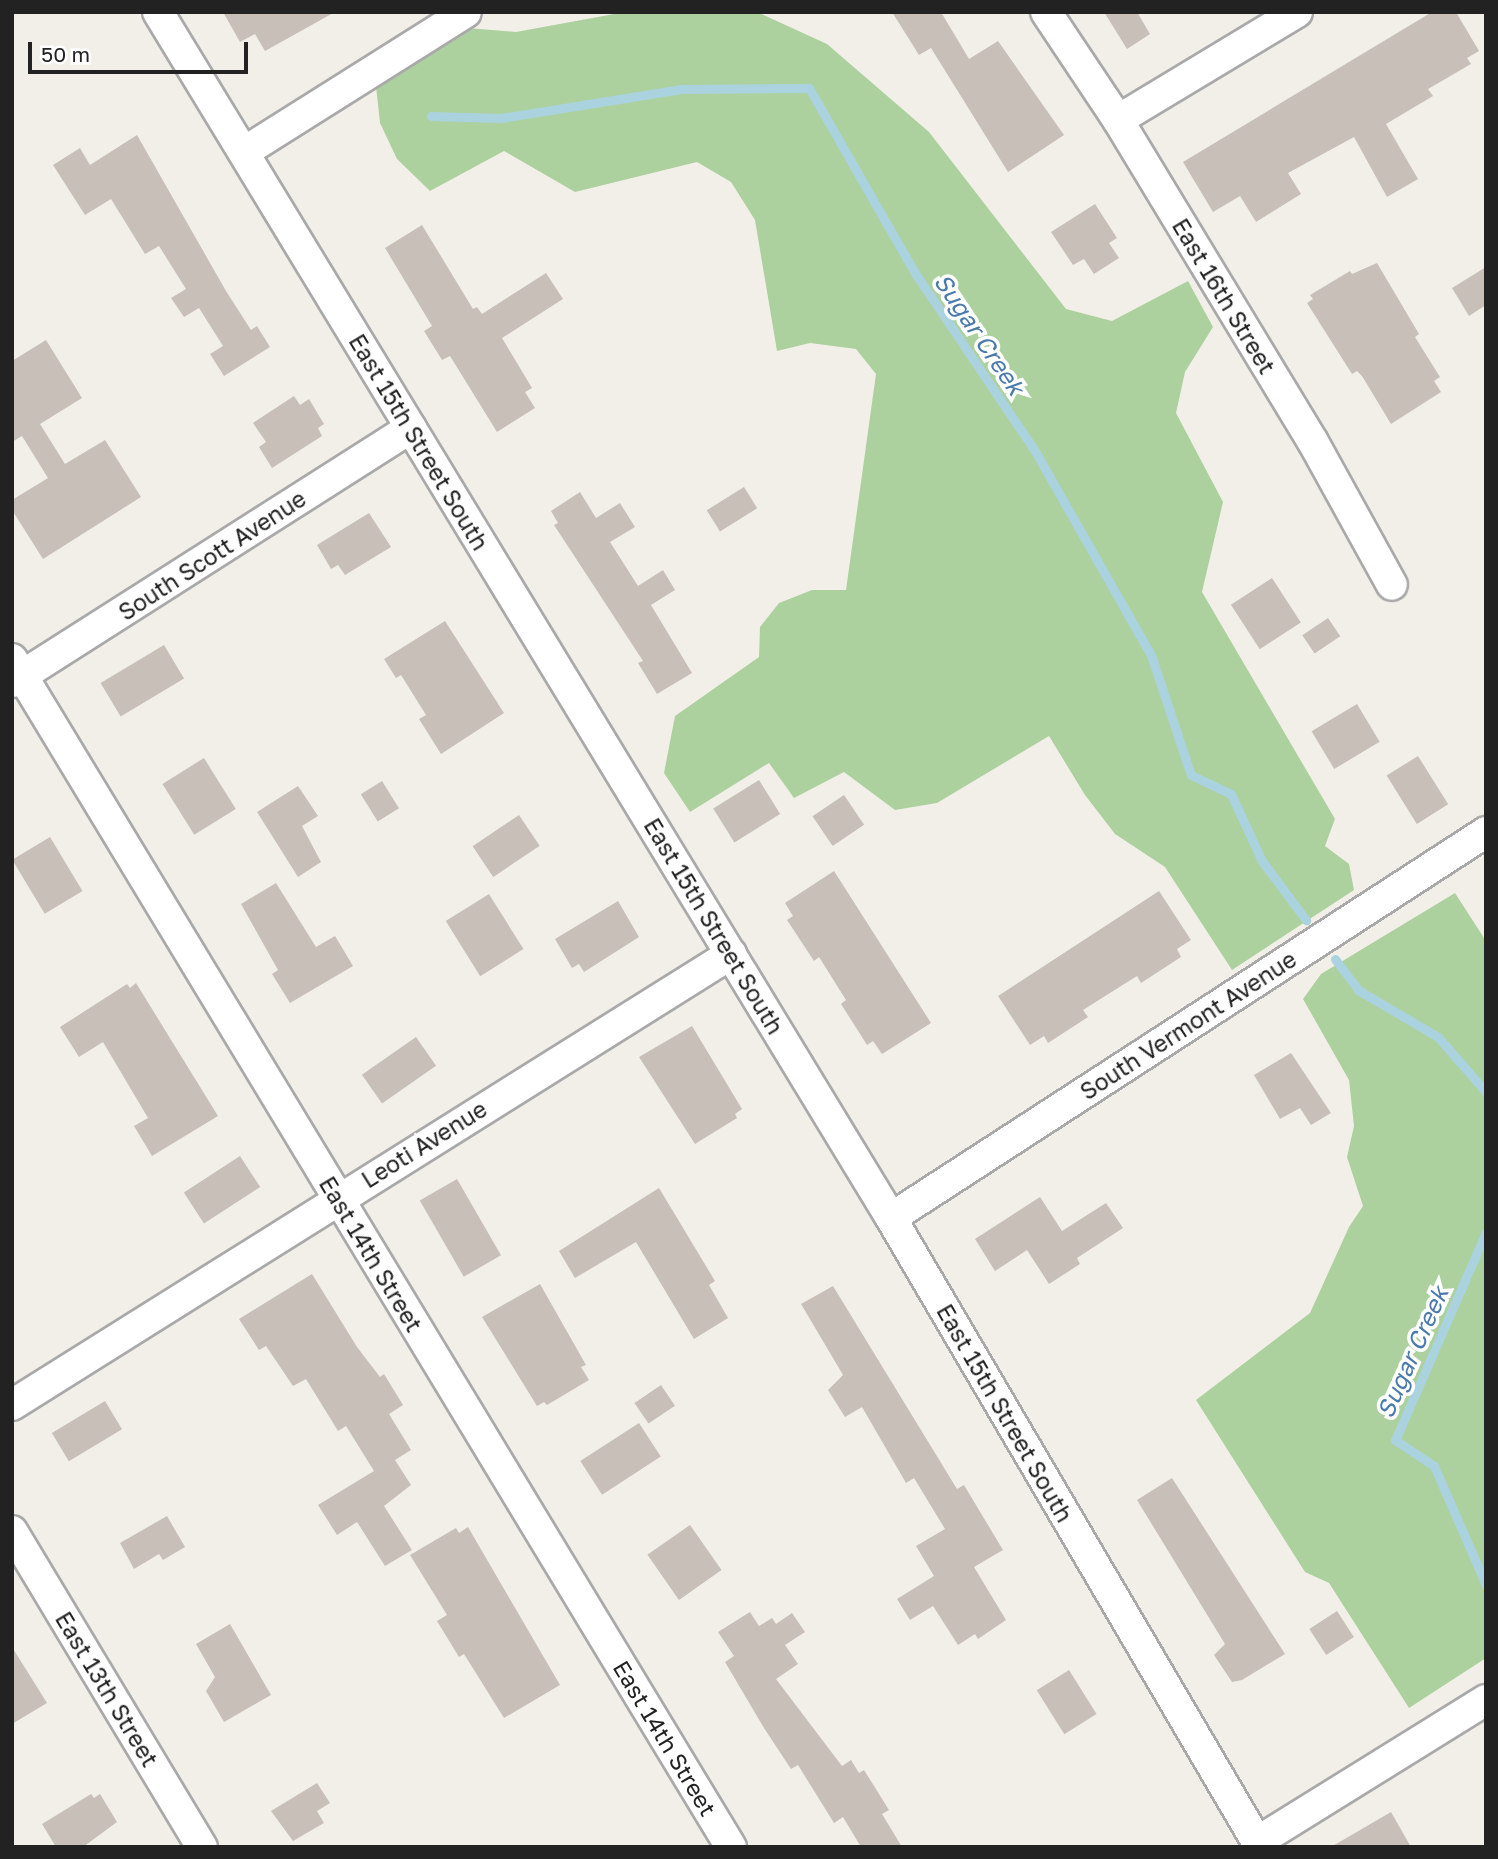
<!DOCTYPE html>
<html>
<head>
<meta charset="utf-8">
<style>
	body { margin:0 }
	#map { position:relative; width:1498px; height:1859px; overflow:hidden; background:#f2efe9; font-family:"Golos Text",sans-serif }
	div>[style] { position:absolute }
	.forest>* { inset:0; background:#add19e }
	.stream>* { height:9px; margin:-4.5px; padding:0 4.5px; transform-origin:4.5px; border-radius:4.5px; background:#aad3df }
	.building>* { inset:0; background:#c7bfb8; transform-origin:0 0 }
	.roads { filter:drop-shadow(2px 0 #a9a9a9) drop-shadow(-2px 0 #a9a9a9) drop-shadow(0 2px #a9a9a9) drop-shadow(0 -2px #a9a9a9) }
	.street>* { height:30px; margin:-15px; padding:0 15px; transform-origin:15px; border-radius:15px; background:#fff }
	span { translate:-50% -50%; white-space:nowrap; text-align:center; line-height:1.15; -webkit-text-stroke:7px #fff; paint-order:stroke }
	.street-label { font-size:23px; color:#222 }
	.water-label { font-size:24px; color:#4a7aab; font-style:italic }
	.frame { position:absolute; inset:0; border:14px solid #222; pointer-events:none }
	.scale { position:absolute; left:28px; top:42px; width:220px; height:32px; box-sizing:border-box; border:4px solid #222; border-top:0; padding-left:9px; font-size:21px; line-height:24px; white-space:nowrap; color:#222; -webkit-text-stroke:5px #fff; paint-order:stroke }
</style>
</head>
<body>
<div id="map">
	<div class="forest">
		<i style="clip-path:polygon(625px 12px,757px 12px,827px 44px,929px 132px,1066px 309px,1112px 321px,1188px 281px,1213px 327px,1185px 372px,1176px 413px,1223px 502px,1202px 592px,1335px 819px,1325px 846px,1349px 864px,1354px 890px,1232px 970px,1165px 867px,1115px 834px,1085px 795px,1049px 736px,937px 803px,895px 810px,844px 772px,794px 798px,769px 763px,690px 812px,664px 773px,675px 716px,759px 657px,760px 627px,779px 603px,812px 590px,846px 590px,876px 374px,856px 349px,810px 343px,777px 351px,755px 220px,731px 182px,697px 162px,575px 192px,504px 151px,430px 191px,397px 159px,380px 123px,376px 86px,468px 28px,516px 32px)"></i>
		<i style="clip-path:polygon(1455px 893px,1486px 941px,1486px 1658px,1409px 1708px,1329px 1583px,1305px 1572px,1196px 1400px,1310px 1313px,1349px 1227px,1363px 1206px,1347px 1157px,1354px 1126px,1349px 1080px,1303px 999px,1321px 974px)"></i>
	</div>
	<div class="stream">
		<i style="left:431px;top:116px;width:70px;rotate:1.6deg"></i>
		<i style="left:501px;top:118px;width:183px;rotate:-9.1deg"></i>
		<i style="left:682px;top:89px;width:127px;rotate:-0.5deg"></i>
		<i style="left:809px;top:88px;width:213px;rotate:60.2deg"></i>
		<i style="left:915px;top:273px;width:215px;rotate:56deg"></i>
		<i style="left:1035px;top:451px;width:235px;rotate:60.4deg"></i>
		<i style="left:1151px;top:655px;width:126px;rotate:71.6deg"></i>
		<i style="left:1191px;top:775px;width:44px;rotate:25.4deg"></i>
		<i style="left:1231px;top:794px;width:74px;rotate:65.2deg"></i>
		<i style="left:1262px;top:861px;width:74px;rotate:53.3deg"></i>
		<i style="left:1335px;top:959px;width:39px;rotate:53deg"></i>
		<i style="left:1358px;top:990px;width:93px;rotate:30.4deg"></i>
		<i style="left:1438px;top:1037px;width:73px;rotate:48.9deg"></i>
		<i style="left:1486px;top:1232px;width:227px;rotate:113.6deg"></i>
		<i style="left:1395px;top:1440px;width:47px;rotate:33.7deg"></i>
		<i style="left:1434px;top:1466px;width:130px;rotate:66.4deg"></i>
	</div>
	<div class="building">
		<i style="clip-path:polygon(223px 12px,335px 12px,265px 51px,255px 34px,240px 42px)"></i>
		<i style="clip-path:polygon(892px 12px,941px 12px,969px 59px,998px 41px,1064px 135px,1008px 172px,931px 48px,919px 55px)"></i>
		<i style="clip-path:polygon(1104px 12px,1137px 12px,1150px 34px,1127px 49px)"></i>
		<i style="clip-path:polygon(1432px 12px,1456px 12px,1479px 51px,1467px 58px,1471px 64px,1428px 89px,1433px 96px,1386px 124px,1418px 179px,1387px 197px,1354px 137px,1288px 173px,1301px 194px,1256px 222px,1240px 196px,1213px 212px,1183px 162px)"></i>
		<i style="clip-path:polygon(137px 135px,226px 291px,251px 330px,257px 326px,270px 347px,224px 376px,210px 354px,223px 346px,199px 308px,184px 317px,171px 298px,186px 289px,159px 246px,145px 254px,111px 199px,85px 215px,53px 165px,80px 148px,90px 165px)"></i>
		<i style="clip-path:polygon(1095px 204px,1117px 238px,1109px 243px,1119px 258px,1094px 274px,1084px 259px,1073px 265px,1051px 232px)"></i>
		<i style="clip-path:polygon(422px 225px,473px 309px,477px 307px,482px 314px,546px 273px,563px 299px,502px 338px,532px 388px,525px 392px,535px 408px,497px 432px,450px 356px,442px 360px,424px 331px,432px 326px,385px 248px)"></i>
		<i style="clip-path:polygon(1377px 263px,1419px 334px,1415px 337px,1440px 377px,1434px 381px,1441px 392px,1391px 424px,1362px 376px,1357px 371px,1352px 374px,1307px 303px,1313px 299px,1310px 295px,1350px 271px,1352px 274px)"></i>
		<i style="clip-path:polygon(1486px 267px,1486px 305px,1469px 316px,1452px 288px)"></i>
		<i style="clip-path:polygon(46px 340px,82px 398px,40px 424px,65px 464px,105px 440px,141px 497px,43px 559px,12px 510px,12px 500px,48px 478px,22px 436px,12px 442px,12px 361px)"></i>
		<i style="clip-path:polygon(294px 396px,300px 405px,309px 399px,324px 424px,318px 428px,322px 436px,272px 468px,259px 447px,266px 442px,253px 423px)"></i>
		<i style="left:744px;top:487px;width:25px;height:44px;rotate:58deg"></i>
		<i style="clip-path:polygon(580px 492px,596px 518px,620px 503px,635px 527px,610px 542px,638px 586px,663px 570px,675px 590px,651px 605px,692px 673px,657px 694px,638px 663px,643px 661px,554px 525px,558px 523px,551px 511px)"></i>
		<i style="clip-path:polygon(369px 513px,391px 547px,345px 575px,338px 565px,331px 569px,317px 545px)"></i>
		<i style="left:1272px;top:578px;width:53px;height:49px;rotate:57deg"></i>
		<i style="left:1328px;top:618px;width:22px;height:31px;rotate:56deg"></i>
		<i style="clip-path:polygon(445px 621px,504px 713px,441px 754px,419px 719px,426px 715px,401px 675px,396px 678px,384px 659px)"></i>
		<i style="left:164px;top:645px;width:39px;height:74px;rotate:59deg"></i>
		<i style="left:1357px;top:704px;width:44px;height:53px;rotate:59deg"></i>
		<i style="left:1418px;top:756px;width:57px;height:37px;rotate:58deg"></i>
		<i style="left:204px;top:758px;width:60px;height:49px;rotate:58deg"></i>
		<i style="left:759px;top:780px;width:40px;height:54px;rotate:58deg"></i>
		<i style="left:382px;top:781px;width:32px;height:25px;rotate:58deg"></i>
		<i style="clip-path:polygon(298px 786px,318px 816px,302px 826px,321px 862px,298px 877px,257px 812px)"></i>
		<i style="left:844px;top:795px;width:36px;height:38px;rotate:56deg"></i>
		<i style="left:519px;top:815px;width:37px;height:56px;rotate:56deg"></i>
		<i style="left:50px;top:837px;width:63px;height:44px;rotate:59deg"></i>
		<i style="clip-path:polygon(834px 871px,931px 1023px,882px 1054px,873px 1041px,867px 1045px,841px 1004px,846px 1000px,819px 957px,814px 961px,787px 920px,793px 916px,785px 903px)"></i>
		<i style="clip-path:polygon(276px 883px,316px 947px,335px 936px,353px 966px,290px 1003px,272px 974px,278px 970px,241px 904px)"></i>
		<i style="clip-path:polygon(1159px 891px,1191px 940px,1177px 949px,1181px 957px,1141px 983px,1137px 976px,1083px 1010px,1088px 1017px,1048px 1043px,1044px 1036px,1030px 1045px,998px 996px)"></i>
		<i style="left:489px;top:894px;width:65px;height:51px;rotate:58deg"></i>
		<i style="clip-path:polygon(618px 901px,639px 937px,584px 972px,579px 964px,572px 968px,555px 939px)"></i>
		<i style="clip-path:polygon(136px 983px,218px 1116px,152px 1156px,134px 1126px,148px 1118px,103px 1042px,79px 1057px,60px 1027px,127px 984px,130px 988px)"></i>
		<i style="clip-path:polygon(692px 1026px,742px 1109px,735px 1114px,737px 1118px,695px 1144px,639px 1057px)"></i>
		<i style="left:416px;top:1037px;width:35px;height:66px;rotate:55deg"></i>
		<i style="clip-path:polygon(1291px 1053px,1331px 1113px,1311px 1125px,1300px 1108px,1280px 1119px,1254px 1075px)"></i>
		<i style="left:240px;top:1156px;width:37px;height:67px;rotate:57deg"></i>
		<i style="left:457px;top:1179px;width:88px;height:43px;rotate:60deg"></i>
		<i style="clip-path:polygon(659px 1188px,715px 1281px,709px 1285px,728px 1318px,694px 1339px,636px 1242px,575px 1278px,559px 1251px)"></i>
		<i style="clip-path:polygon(1040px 1197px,1062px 1231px,1106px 1203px,1123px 1228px,1077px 1258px,1080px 1264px,1049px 1284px,1027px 1250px,995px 1271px,975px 1239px)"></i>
		<i style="clip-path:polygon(312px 1274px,357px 1347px,380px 1377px,384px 1374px,403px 1405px,389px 1414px,411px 1450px,395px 1460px,411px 1485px,384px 1506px,412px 1550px,385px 1566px,357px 1522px,337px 1535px,318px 1505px,374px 1471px,346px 1426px,338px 1431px,306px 1379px,293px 1386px,266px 1346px,259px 1350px,239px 1319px)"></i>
		<i style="clip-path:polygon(540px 1284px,586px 1365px,581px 1367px,589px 1380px,547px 1405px,544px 1402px,537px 1406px,482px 1317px)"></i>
		<i style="clip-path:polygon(833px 1286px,957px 1489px,964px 1485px,1003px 1550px,974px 1567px,1006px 1620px,978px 1639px,975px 1634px,958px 1645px,933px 1606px,910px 1620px,897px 1599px,934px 1576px,916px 1546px,945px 1529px,914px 1478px,906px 1483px,862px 1407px,845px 1417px,828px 1390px,843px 1375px,801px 1304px)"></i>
		<i style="left:661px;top:1385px;width:25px;height:32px;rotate:56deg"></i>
		<i style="left:105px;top:1401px;width:33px;height:62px;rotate:59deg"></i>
		<i style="left:639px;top:1423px;width:40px;height:70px;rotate:57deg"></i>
		<i style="clip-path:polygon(1172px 1478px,1285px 1654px,1242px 1680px,1232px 1682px,1214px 1655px,1225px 1644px,1137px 1500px)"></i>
		<i style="clip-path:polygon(167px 1516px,185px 1547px,163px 1560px,159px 1554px,134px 1569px,120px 1543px)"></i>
		<i style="left:690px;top:1525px;width:55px;height:52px;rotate:55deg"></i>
		<i style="clip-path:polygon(468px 1527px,560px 1685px,504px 1718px,464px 1654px,459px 1657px,437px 1621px,447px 1615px,410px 1555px,456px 1528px,459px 1533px)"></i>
		<i style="left:1337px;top:1611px;width:31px;height:33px;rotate:57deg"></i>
		<i style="clip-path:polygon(750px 1612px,759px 1626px,772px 1618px,776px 1624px,792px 1613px,805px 1632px,785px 1645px,798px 1664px,776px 1679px,842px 1766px,851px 1760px,859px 1773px,864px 1770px,889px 1810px,882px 1814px,902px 1847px,861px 1847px,843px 1817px,834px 1823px,798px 1765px,791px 1769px,764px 1728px,725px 1662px,734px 1656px,718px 1632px)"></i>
		<i style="clip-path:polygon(230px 1624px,271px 1695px,224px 1722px,206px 1691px,215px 1677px,196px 1644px)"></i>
		<i style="clip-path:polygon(12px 1647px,47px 1703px,12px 1724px)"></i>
		<i style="left:1069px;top:1670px;width:52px;height:38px;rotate:58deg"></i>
		<i style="clip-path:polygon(317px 1783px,330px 1803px,317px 1811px,324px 1823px,293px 1841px,271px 1811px)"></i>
		<i style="clip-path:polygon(91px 1794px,94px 1798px,100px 1794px,117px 1822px,83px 1847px,56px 1847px,42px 1824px)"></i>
		<i style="clip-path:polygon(1391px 1812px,1411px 1847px,1331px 1847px)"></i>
	</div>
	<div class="roads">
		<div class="street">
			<i style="left:158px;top:12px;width:1411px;rotate:58.71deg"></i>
			<i style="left:891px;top:1218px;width:729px;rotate:59.6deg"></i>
			<i style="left:1046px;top:12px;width:130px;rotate:56.3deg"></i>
			<i style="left:1118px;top:120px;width:376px;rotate:58.8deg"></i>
			<i style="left:1313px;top:442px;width:163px;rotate:61.1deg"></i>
			<i style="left:1118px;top:120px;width:209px;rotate:-31.1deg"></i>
			<i style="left:244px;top:152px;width:262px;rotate:-32.2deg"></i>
			<i style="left:12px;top:659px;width:1389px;rotate:58.82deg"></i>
			<i style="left:12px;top:682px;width:473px;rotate:-32.5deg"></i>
			<i style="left:891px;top:1218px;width:709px;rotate:-32.97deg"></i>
			<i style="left:12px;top:1405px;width:849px;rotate:-32.1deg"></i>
			<i style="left:12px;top:1531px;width:369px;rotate:59deg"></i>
			<i style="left:1257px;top:1842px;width:269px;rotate:-31.8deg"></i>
		</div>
	</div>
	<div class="street-label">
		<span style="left:1224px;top:296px;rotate:59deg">East 16th Street</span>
		<span style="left:419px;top:442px;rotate:59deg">East 15th Street South</span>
		<span style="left:212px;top:555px;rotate:-33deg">South Scott Avenue</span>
		<span style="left:714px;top:926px;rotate:59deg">East 15th Street South</span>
		<span style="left:1188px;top:1025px;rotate:-33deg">South Vermont Avenue</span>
		<span style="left:424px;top:1144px;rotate:-32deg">Leoti Avenue</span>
		<span style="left:371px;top:1254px;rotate:59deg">East 14th Street</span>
		<span style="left:1005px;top:1413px;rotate:60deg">East 15th Street South</span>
		<span style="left:107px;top:1689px;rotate:59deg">East 13th Street</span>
		<span style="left:665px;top:1738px;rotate:59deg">East 14th Street</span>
	</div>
	<div class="water-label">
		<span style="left:980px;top:334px;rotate:56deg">Sugar Creek</span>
		<span style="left:1412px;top:1352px;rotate:-66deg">Sugar Creek</span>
	</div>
	<div class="frame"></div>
	<div class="scale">50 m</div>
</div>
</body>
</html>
